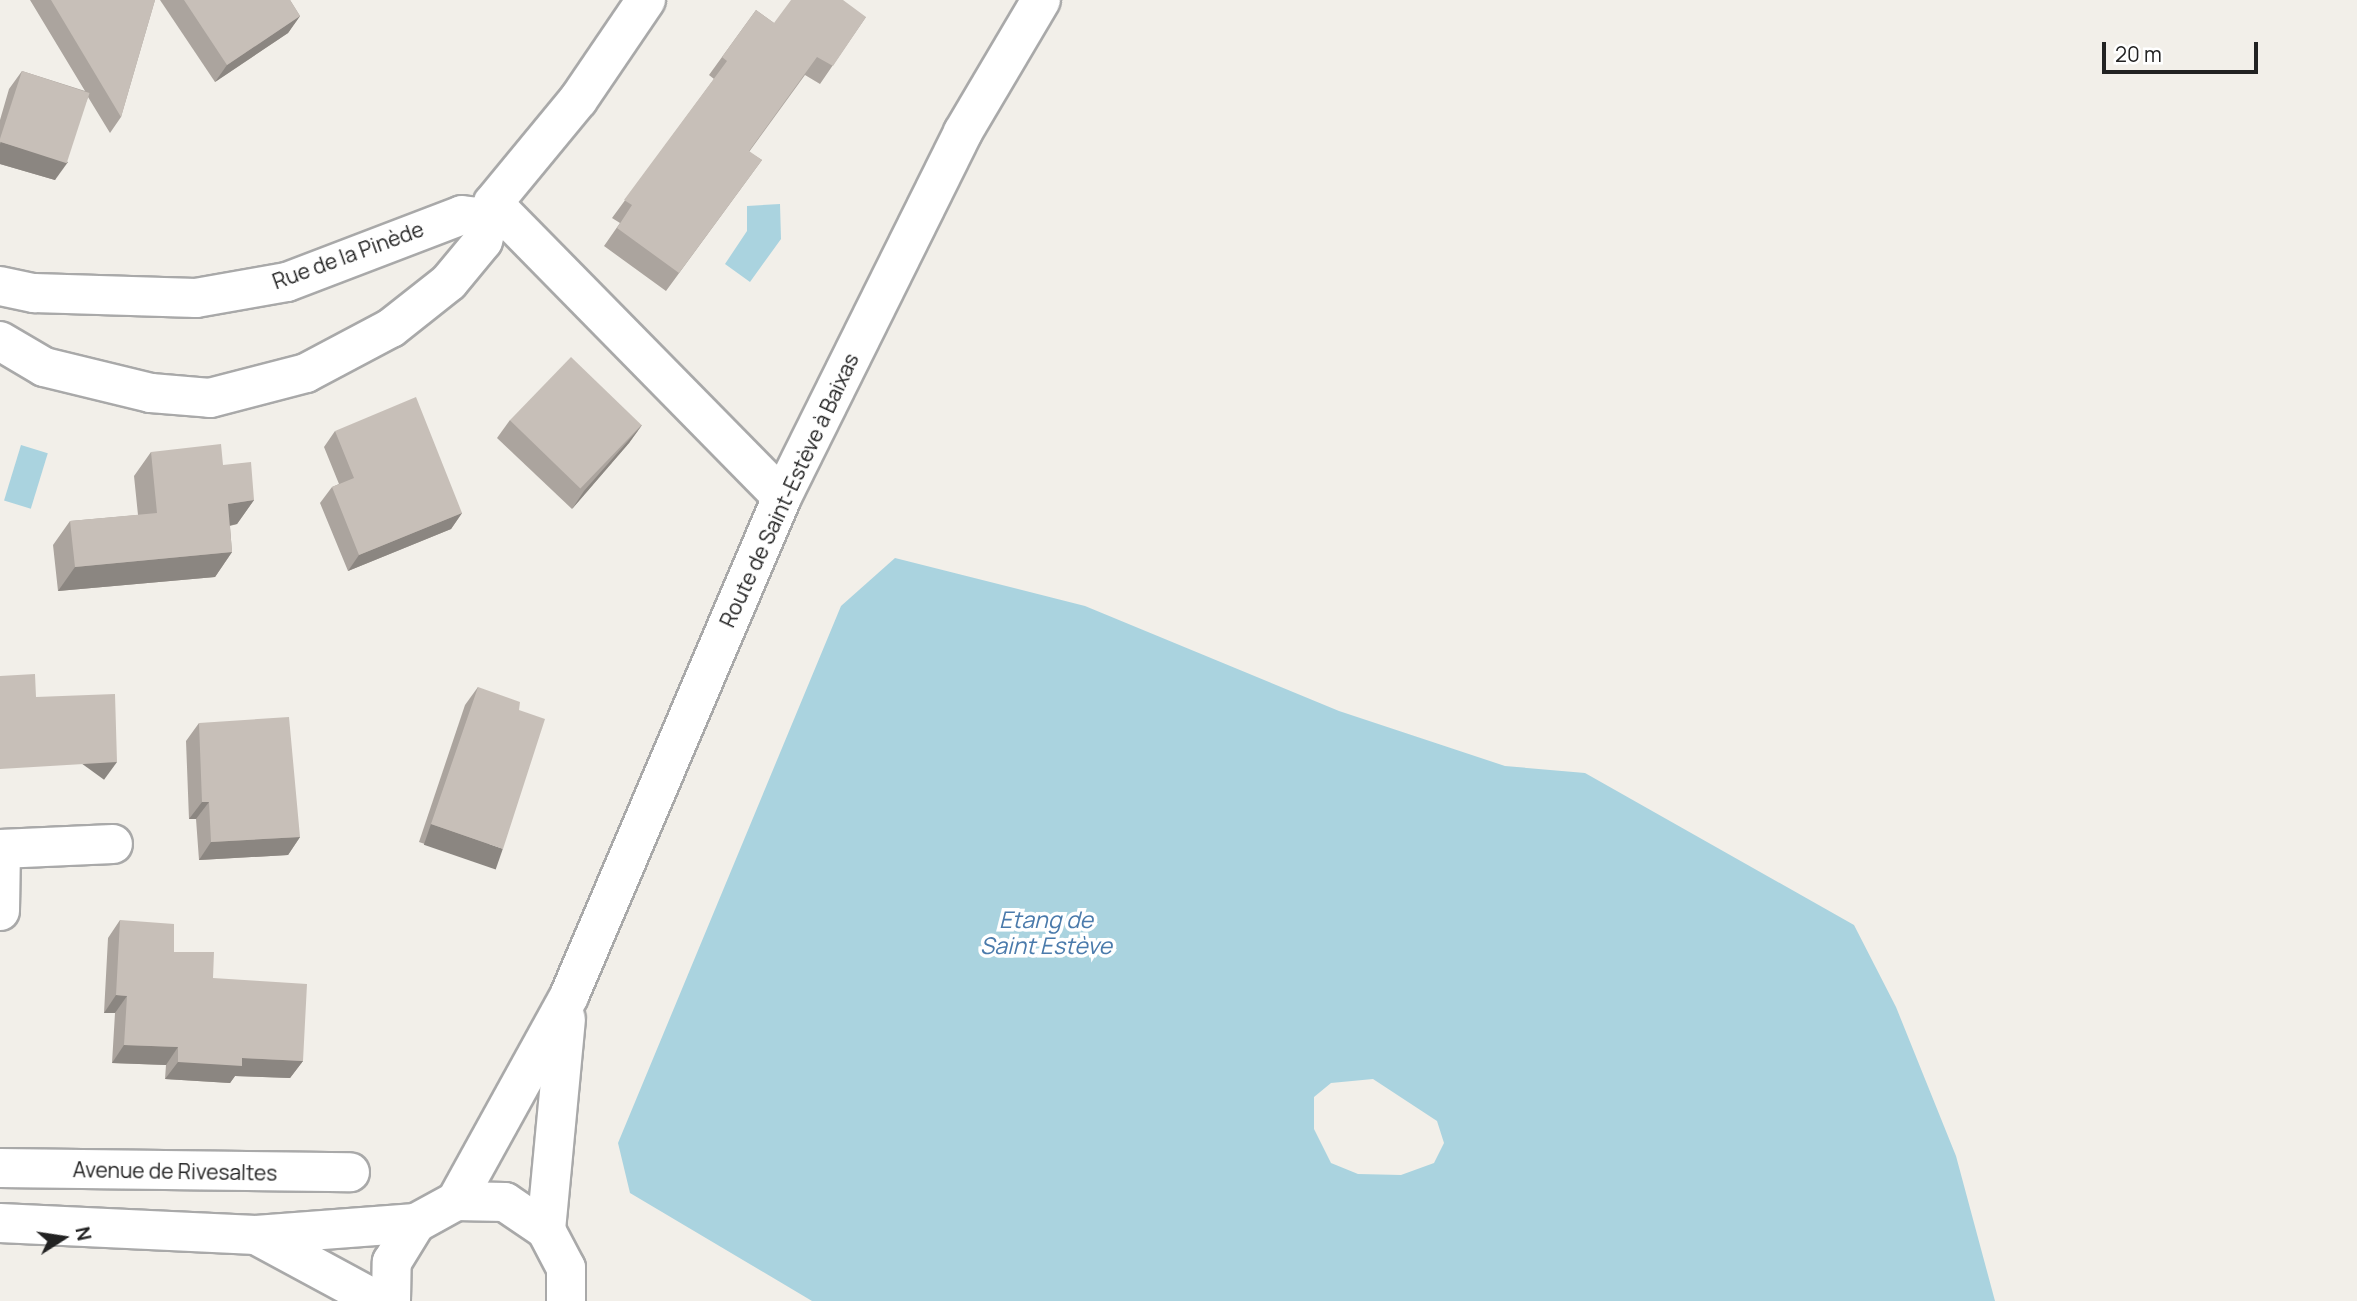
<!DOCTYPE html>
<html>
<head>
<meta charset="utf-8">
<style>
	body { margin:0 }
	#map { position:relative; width:2357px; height:1301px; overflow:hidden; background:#f2efe9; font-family:Manrope,sans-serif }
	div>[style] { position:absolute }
	.water>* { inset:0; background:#aad3df; transform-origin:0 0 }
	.roads { filter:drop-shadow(2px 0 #a9a9a9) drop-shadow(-2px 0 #a9a9a9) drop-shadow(0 2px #a9a9a9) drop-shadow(0 -2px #a9a9a9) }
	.minor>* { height:38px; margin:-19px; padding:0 19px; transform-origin:19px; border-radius:19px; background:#fff }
	.tertiary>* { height:38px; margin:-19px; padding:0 19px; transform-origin:19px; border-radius:19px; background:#fff }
	.wall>* { inset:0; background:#aba49e }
	.shaded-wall>* { inset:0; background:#8b8681; transform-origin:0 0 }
	.building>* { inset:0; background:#c7bfb8; transform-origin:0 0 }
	span { translate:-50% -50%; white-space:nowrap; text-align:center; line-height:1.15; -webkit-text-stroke:7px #fff; paint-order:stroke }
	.street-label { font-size:21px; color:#222 }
	.water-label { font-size:23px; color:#4a7aab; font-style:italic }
	.north { position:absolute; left:28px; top:1203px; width:70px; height:70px; -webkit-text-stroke:5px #fff; paint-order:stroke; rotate:78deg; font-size:19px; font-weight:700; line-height:28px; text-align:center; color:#222 }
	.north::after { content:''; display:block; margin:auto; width:24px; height:32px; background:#222; clip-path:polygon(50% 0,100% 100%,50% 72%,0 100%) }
	.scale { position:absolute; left:2102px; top:42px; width:156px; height:32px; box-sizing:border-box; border:4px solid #222; border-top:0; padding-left:9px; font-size:21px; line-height:24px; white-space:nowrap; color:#222; -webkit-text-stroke:5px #fff; paint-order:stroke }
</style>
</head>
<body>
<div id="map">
	<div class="water">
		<i style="clip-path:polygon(780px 204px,781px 239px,750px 282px,725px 264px,747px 231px,747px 206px)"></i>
		<i style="left:21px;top:445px;width:28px;height:58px;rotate:17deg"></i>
		<i style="clip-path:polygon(evenodd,895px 558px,1085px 606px,1339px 711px,1505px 766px,1585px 773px,1854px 925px,1896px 1007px,1956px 1156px,1995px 1301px,812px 1301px,630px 1193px,618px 1143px,841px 606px,895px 558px,1373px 1079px,1437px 1121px,1444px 1143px,1434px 1163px,1401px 1175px,1358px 1174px,1331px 1163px,1314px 1129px,1314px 1097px,1331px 1083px,1373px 1079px)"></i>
	</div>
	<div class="roads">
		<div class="minor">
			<i style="left:493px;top:203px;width:412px;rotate:45.5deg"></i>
			<i style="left:0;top:286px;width:35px;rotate:12deg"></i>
			<i style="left:34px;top:293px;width:162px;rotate:1.8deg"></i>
			<i style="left:196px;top:298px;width:92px;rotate:-10deg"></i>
			<i style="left:287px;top:282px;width:187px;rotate:-20.9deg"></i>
			<i style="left:462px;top:215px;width:25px;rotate:7deg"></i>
			<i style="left:0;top:341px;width:51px;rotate:30.6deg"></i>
			<i style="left:44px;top:367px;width:110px;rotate:13.7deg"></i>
			<i style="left:151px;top:393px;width:59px;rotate:4.8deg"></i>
			<i style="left:210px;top:398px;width:99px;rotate:-14.6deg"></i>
			<i style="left:306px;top:373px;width:96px;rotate:-27.9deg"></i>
			<i style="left:391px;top:328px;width:74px;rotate:-38.4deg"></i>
			<i style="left:449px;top:282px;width:53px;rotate:-50.3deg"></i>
			<i style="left:483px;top:241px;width:39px;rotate:-75deg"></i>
			<i style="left:493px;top:203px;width:134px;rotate:-50.5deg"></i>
			<i style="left:578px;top:100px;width:121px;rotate:-55.8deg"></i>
			<i style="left:0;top:849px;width:113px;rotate:-2.5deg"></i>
			<i style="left:0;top:911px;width:62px;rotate:-89.1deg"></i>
			<i style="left:0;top:1168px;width:350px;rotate:0.7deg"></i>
			<i style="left:0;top:1223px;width:256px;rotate:2.7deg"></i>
			<i style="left:256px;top:1235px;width:160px;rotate:-4.3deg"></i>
			<i style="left:256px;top:1235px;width:139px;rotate:28.4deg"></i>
		</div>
		<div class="tertiary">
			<i style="left:456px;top:1201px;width:234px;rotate:-61.1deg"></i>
			<i style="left:569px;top:996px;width:543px;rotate:-66.88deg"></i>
			<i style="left:782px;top:497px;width:407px;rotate:-63.6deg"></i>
			<i style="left:963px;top:132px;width:153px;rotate:-59.4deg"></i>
			<i style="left:546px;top:1230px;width:212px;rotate:-84.6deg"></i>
			<i style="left:391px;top:1301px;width:39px;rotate:-89deg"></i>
			<i style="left:392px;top:1262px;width:46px;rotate:-58.4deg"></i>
			<i style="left:416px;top:1223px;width:46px;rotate:-28.8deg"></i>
			<i style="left:456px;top:1201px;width:49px;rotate:1.2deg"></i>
			<i style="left:505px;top:1202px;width:50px;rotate:34.3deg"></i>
			<i style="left:546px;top:1230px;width:43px;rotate:62.2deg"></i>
			<i style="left:566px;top:1268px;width:33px;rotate:90deg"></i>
		</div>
	</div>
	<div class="wall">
		<i style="clip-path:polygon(30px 0,155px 0,121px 117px,110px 133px,88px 97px,55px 180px,0 164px,0 120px,9px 89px,22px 71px,85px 91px)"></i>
		<i style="clip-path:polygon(160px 0,290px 0,300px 16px,288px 33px,215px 82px)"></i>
		<i style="clip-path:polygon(756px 10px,774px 23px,866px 17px,820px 84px,805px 75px,749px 152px,762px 160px,666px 291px,604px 246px,620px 223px,612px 218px,714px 79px,709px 75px)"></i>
		<i style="clip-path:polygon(510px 420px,642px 425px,629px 443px,572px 509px,497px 438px)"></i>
		<i style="clip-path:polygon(335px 431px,462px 513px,451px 529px,348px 571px,320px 503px,332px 487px,339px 484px,324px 447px)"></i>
		<i style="clip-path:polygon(151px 452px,223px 465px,254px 500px,237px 524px,230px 526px,232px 552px,215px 577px,58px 591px,53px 545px,70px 521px,138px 515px,134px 476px)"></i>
		<i style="clip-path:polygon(478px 687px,491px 867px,419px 842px,465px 705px)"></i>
		<i style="clip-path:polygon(199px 723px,300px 837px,288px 855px,199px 860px,196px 819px,189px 819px,186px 741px)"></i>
		<i style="clip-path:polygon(120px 920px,174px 952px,213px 978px,303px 1061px,290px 1078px,235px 1076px,230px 1083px,165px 1079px,166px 1065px,112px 1063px,115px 1013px,104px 1013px,108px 938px)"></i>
	</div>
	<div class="shaded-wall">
		<i style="clip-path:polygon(300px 16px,288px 33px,215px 82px,227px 65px)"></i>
		<i style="clip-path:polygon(1px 142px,68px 162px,55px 180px,0 164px,0 144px)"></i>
		<i style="clip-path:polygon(642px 425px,629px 443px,572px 509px,584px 491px)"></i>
		<i style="clip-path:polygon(254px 500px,237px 524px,211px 529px,228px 504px)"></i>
		<i style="clip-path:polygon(462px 513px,451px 529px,348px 571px,359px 555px)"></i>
		<i style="clip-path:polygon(232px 552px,215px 577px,58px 591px,75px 567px)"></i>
		<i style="left:117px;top:762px;width:22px;height:117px;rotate:126deg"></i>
		<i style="clip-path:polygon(202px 802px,209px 802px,196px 819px,189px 819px)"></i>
		<i style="left:431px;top:824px;width:76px;height:22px;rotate:19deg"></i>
		<i style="clip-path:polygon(300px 837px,288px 855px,199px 860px,211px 842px)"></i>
		<i style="clip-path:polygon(116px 995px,127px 996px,115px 1013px,104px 1013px)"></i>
		<i style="clip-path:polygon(124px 1045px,178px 1047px,166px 1065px,112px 1063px)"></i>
		<i style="clip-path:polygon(242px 1058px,303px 1061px,290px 1078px,235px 1076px,230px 1083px,165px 1079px,178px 1062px)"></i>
	</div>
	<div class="building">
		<i style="clip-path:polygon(51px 0,155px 0,121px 117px)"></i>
		<i style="clip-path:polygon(184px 0,290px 0,300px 16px,227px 65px)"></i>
		<i style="clip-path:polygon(791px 0,843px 0,866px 17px,833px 66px,817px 57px,749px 151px,762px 160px,679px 273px,617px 228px,632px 205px,624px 200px,727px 61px,722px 57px,756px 10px,774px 23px)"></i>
		<i style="left:22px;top:71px;width:71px;height:74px;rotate:18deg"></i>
		<i style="left:571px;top:357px;width:98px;height:88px;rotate:44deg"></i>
		<i style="clip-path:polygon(416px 397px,462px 513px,359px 555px,332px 487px,354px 478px,335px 431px)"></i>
		<i style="clip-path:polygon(221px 444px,223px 465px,251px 462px,254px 500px,228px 504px,232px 552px,75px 567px,70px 521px,157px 513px,151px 452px)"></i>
		<i style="clip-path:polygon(35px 674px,36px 697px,115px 694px,117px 762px,0 769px,0 676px)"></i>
		<i style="clip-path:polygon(478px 687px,520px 702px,519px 710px,545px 719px,503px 849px,431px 824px)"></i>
		<i style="clip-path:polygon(289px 717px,300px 837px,211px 842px,209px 802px,202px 802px,199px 723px)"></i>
		<i style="clip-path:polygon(120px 920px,174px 924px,174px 952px,214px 952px,213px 978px,307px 984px,303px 1061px,242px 1058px,242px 1066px,178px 1062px,178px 1047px,124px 1045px,127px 996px,116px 995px)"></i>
	</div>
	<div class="street-label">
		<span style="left:348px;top:255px;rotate:-20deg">Rue de la Pinède</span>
		<span style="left:789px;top:490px;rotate:-65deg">Route de Saint-Estève à Baixas</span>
		<span style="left:175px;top:1171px;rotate:1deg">Avenue de Rivesaltes</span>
	</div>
	<div class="water-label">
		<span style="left:1046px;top:932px">Etang de<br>Saint Estève</span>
	</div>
	<div class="north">N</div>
	<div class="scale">20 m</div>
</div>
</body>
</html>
